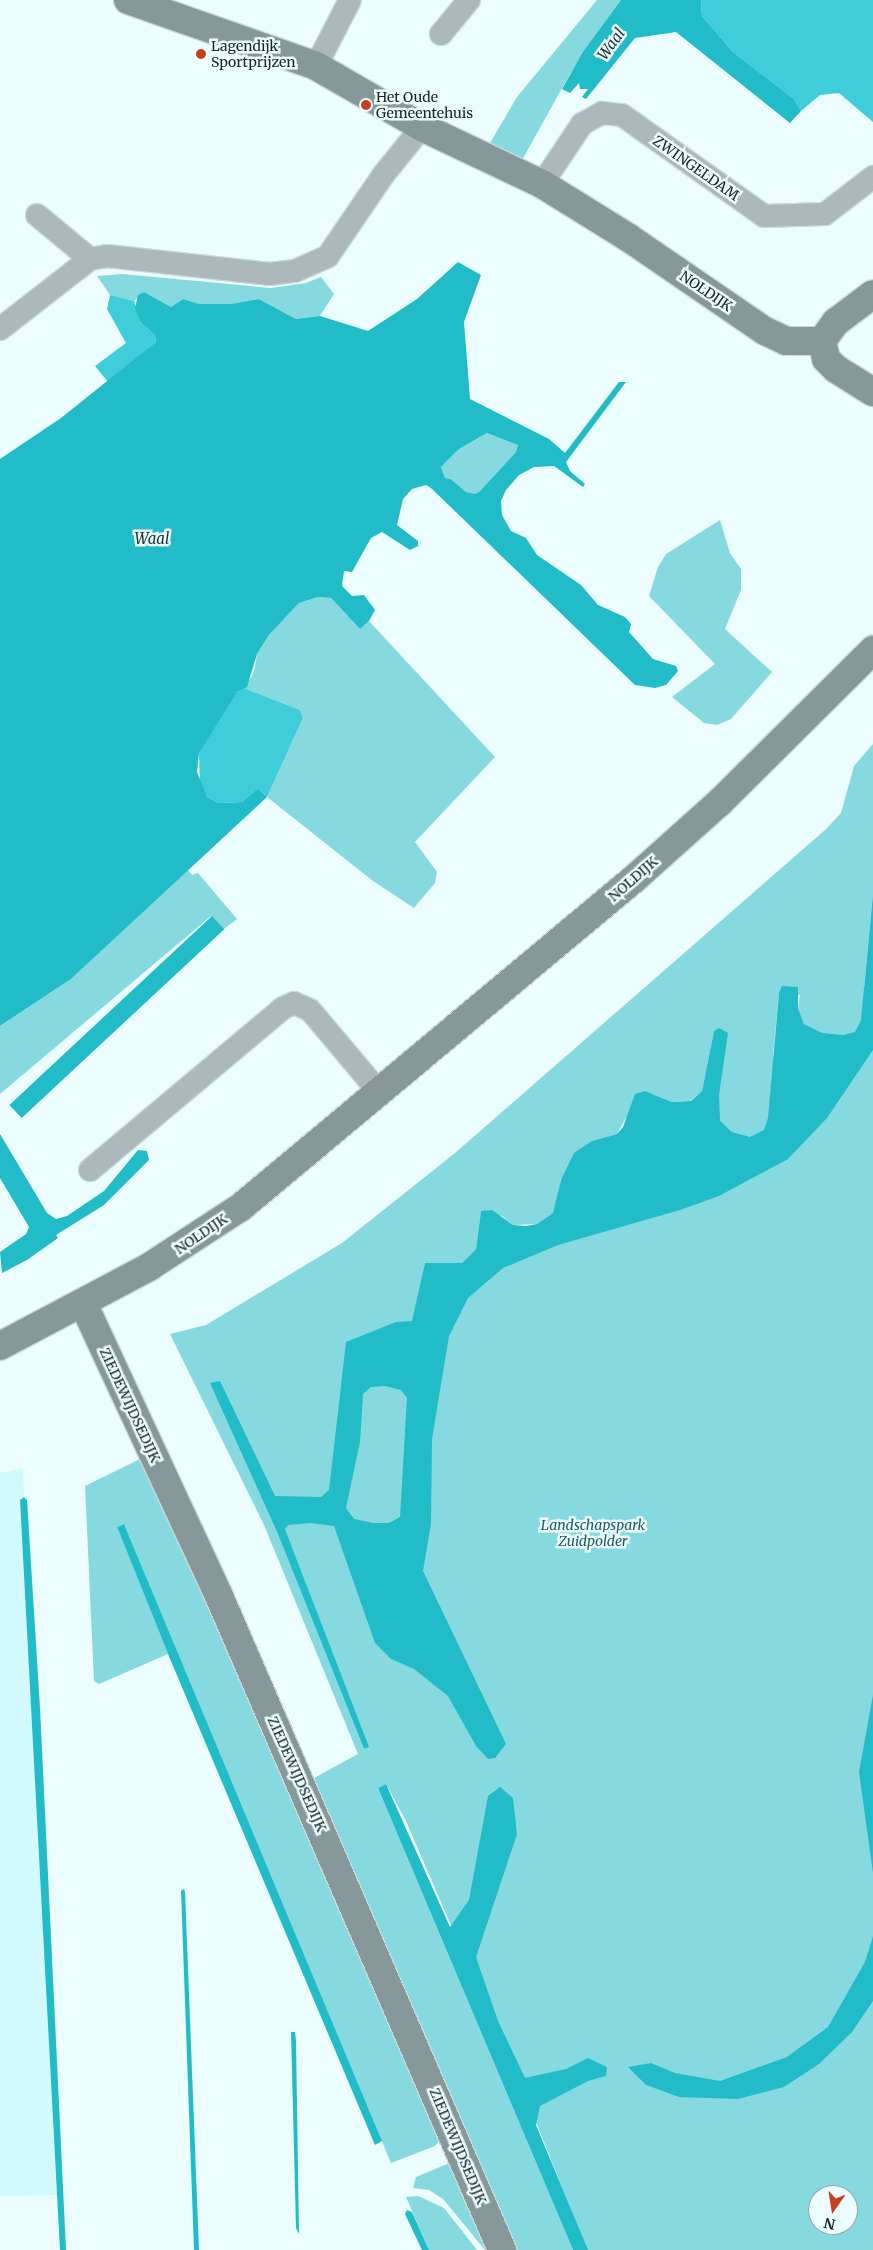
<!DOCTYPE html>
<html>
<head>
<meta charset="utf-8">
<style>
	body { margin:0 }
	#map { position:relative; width:873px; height:2250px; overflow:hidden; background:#ebfdfe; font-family:Merriweather,serif }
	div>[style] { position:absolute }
	.built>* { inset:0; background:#d2f9fd }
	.green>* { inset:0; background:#87d9e0 }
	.forest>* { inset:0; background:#3ecdd9 }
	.water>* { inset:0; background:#21bcc7; transform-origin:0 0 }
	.roads { filter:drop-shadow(1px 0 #c9dadb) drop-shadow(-1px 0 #c9dadb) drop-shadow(0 1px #c9dadb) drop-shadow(0 -1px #c9dadb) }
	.street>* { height:22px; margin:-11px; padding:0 11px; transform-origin:11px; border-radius:11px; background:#acb8b9 }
	.secondary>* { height:28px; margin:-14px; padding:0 14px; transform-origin:14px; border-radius:14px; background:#86989a }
	.dots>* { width:14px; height:14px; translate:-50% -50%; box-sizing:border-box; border:2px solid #ebfdfe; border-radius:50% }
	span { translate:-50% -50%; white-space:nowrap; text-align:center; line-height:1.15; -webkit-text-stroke:5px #ebfdfe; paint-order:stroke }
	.poi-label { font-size:14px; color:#182324 }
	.left { translate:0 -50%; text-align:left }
	.street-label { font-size:14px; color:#182324 }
	.park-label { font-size:14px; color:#1f595d; font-style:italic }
	.water-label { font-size:15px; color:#1a3134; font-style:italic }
	.north { position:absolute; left:808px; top:2185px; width:50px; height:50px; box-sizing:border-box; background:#ebfdfe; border:1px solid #97a6a7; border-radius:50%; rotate:193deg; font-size:14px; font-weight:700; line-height:20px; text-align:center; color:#182324 }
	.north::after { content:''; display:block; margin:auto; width:18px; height:22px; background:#c83e20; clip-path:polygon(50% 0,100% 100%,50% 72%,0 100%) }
</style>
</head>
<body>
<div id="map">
	<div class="built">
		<i style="clip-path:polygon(23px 1468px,24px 1497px,20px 1500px,57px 2195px,0 2196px,0 1473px)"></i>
	</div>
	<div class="green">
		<i style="clip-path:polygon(597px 0,621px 0,570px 74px,522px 160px,487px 148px,517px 97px)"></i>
		<i style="clip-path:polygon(122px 274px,271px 288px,306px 283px,321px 277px,334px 294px,320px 316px,296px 319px,259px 299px,231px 304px,199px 304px,183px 299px,171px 307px,144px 292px,134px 301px,110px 295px,97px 276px)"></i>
		<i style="clip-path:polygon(487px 433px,518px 445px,516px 452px,480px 491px,475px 494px,466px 492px,451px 479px,445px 478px,441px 467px,459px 449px)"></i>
		<i style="clip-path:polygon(720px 520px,730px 553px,741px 569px,741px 590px,725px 629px,772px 672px,731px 719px,717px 725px,704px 723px,672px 697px,715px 664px,649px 596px,658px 567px,666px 554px)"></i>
		<i style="clip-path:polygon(318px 597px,331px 598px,360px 629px,369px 621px,495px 757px,415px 842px,437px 872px,435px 883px,414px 908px,373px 881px,267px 797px,303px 718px,300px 710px,244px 688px,254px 672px,257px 654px,269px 635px,299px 603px)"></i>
		<i style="clip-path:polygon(evenodd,873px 744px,873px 894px,864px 987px,873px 981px,873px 2250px,587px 2250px,536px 2122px,406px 1821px,386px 1784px,378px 1788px,573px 2250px,511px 2250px,314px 1778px,358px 1754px,264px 1525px,170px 1334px,206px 1325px,342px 1243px,455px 1153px,825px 830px,841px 813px,854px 766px,873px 744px,779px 993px,800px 995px,798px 1008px,804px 1024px,811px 1028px,773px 1056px,779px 993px,873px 744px,714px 1031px,719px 1098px,415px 1315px,425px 1263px,462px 1263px,476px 1249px,481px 1211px,502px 1216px,513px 1225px,537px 1224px,554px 1213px,561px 1180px,592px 1141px,617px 1134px,625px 1119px,653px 1094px,672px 1102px,690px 1101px,702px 1091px,714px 1031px,873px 744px,211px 1382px,262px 1480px,293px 1550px,368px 1747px,364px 1749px,277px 1532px,211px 1382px,873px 744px,818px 2195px,848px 2195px,848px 2225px,818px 2225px,818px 2195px)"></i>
		<i style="clip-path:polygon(188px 870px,192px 875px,198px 873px,237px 919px,224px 929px,211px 916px,0 1094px,0 1026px,71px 979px)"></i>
		<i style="clip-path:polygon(146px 1456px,442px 2138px,435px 2146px,391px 2163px,124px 1524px,117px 1527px,168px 1654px,99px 1684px,94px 1681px,85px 1486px)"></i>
		<i style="clip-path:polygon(447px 2164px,453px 2165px,493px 2250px,485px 2250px,443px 2199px,429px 2190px,413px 2188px,416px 2177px)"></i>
		<i style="clip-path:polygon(418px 2196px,444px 2208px,477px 2250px,429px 2250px,406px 2197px)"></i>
	</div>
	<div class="forest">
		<i style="clip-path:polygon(701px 0,873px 0,873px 122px,839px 93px,820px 95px,801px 111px,794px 99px,733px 52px,702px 16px)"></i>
		<i style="clip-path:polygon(110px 295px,134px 301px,141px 323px,155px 335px,156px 342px,108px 382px,95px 366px,126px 343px,107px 309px)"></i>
		<i style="clip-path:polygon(244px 688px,300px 710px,303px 718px,267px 797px,258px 788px,242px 802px,219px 803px,207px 797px,200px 785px,199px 753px,217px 718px,237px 692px)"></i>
	</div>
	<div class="water">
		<i style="clip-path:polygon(621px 0,701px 0,702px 16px,733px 52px,794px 99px,801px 111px,790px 123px,676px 32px,635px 38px,586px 99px,582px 97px,588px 89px,580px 89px,579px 83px,570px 93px,562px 89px,583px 52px)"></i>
		<i style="clip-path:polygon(evenodd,458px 262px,481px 275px,464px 322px,470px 399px,549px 439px,565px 453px,619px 382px,626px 382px,566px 462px,570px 471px,585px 484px,583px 487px,554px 466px,534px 467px,519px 475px,506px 490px,501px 501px,502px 515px,511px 531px,526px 538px,537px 555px,581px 585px,598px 605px,625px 617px,631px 624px,629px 632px,653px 659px,676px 666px,678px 671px,666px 685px,655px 688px,635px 685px,431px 488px,426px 485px,412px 489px,403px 499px,397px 525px,418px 541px,418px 546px,410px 550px,382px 532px,371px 538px,352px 572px,344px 571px,342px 586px,352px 596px,364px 595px,375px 610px,369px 621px,360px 629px,331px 598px,318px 597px,299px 603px,269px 635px,257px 654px,247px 687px,237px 692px,199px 753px,197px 772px,207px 797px,219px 803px,242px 802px,258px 788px,267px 797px,71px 979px,0 1026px,0 459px,61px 418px,156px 342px,155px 335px,141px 323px,135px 308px,138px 295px,144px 292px,171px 307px,183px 299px,199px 304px,231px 304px,259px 299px,296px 319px,320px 316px,368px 331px,417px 299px,458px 262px,487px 433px,518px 445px,516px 452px,480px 491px,475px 494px,466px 492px,451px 479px,445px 478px,441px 467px,459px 449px,487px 433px)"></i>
		<i style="clip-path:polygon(evenodd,873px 894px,873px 1050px,827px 1118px,788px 1159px,719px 1196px,680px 1210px,558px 1245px,503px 1268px,468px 1298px,449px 1336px,432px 1439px,431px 1524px,423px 1571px,506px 1744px,495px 1758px,488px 1759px,476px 1746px,448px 1696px,414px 1669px,391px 1659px,375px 1643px,334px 1526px,310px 1523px,288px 1525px,285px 1529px,369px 1747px,364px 1749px,277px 1532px,210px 1383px,220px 1381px,275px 1496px,321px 1497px,329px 1490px,346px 1342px,396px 1322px,412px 1321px,425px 1263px,462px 1263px,476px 1249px,481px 1211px,492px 1210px,513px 1225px,526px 1226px,537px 1224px,553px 1213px,561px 1180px,574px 1153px,592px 1141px,617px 1134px,623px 1127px,635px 1094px,645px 1091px,672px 1102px,691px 1101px,702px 1091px,714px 1031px,719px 1028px,728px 1033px,719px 1095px,720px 1121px,732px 1132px,750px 1137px,764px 1130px,768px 1118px,779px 993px,782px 986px,798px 987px,798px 1008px,804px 1024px,822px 1033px,843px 1035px,855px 1032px,861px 1020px,873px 894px,385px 1386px,401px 1390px,407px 1398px,400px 1517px,389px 1523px,373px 1523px,354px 1519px,346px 1508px,360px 1442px,363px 1394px,371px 1387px,385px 1386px)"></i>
		<i style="left:212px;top:916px;width:18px;height:277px;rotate:47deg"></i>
		<i style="clip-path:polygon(0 1134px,47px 1213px,56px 1219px,67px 1216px,104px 1191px,138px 1150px,147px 1151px,149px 1160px,104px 1205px,56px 1235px,58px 1238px,27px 1260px,2px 1273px,0 1252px,26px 1234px,29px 1227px,0 1178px)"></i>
		<i style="clip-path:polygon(24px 1497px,27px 1500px,40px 1708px,66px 2250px,60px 2250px,20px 1500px)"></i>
		<i style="clip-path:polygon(124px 1524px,382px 2141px,375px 2145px,168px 1654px,117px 1527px)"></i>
		<i style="clip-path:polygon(873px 1695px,873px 1873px,859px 1772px)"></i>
		<i style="clip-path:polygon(386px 1784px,450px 1927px,469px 1900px,488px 1796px,500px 1787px,513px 1798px,517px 1834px,476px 1957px,498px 2021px,525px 2078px,566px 2069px,588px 2058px,607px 2067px,606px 2076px,588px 2081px,540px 2106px,536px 2125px,588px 2250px,573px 2250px,378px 1788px)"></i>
		<i style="clip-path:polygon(184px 1889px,185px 1892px,199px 2250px,194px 2250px,181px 1891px)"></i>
		<i style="clip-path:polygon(873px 1936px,873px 2001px,852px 2032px,819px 2064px,784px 2087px,738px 2099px,679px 2097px,646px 2085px,628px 2067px,651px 2063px,675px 2073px,720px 2081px,787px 2057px,828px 2027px,865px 1962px)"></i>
		<i style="clip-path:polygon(291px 2032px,295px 2032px,296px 2041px,299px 2234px,296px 2228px)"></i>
		<i style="clip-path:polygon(407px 2210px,412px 2212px,429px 2250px,422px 2250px,405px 2214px)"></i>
	</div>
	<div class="roads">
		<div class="street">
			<i style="left:441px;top:34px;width:44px;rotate:-50.5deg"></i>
			<i style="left:316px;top:66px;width:74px;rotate:-62.7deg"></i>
			<i style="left:542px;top:184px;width:72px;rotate:-56.3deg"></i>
			<i style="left:582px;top:124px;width:23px;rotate:-29deg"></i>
			<i style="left:602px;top:113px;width:20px;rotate:6deg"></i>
			<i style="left:622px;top:115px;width:174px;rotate:35.4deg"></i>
			<i style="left:764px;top:216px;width:61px;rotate:-1.9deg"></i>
			<i style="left:825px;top:214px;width:61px;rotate:-37.6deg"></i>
			<i style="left:37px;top:215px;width:69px;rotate:39.7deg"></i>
			<i style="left:0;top:329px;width:114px;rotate:-37.9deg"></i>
			<i style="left:90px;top:259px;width:17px;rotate:-10deg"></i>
			<i style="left:107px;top:256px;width:164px;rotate:6.3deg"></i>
			<i style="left:270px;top:274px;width:25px;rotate:-7deg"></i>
			<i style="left:295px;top:271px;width:36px;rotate:-24deg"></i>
			<i style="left:328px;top:256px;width:99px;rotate:-55.7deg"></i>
			<i style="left:384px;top:174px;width:60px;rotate:-51deg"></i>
			<i style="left:90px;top:1170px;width:252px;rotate:-40deg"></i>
			<i style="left:283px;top:1008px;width:12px;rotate:-24deg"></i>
			<i style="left:294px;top:1003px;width:17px;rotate:24deg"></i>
			<i style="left:310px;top:1010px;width:109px;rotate:49.9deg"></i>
		</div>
		<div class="secondary">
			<i style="left:128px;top:0;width:199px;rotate:19.3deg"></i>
			<i style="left:316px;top:66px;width:122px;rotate:29.9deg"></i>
			<i style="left:422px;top:127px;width:133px;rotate:25.4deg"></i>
			<i style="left:542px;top:184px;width:102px;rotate:31.8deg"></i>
			<i style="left:629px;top:238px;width:165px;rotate:34.4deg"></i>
			<i style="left:765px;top:331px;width:23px;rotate:25deg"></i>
			<i style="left:786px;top:341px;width:36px"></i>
			<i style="left:822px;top:341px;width:18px;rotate:77deg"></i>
			<i style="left:826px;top:359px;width:14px;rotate:45deg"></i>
			<i style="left:836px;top:369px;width:44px;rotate:31.9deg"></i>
			<i style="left:822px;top:341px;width:24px;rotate:-54deg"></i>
			<i style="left:836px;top:322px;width:46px;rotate:-37.1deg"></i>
			<i style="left:83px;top:1303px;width:323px;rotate:65.1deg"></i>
			<i style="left:219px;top:1596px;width:713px;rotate:66.6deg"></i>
			<i style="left:0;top:1346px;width:169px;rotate:-27.9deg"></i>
			<i style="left:149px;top:1267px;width:110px;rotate:-33.1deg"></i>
			<i style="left:241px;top:1207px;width:513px;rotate:-39.86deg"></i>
			<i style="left:635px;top:878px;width:114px;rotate:-41.8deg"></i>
			<i style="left:720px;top:802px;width:216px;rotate:-44.8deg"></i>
		</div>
	</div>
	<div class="dots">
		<i style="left:201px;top:54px;background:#c83e20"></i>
		<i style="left:366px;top:105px;background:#c83e20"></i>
	</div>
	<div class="poi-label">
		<span class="left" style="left:211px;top:54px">Lagendijk<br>Sportprijzen</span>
		<span class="left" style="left:376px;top:105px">Het Oude<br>Gemeentehuis</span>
	</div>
	<div class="street-label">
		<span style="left:696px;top:168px;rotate:35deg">ZWINGELDAM</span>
		<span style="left:706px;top:291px;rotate:34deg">NOLDIJK</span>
		<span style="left:633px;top:879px;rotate:-41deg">NOLDIJK</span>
		<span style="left:201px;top:1234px;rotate:-34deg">NOLDIJK</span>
		<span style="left:130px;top:1405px;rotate:65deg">ZIEDEWIJDSEDIJK</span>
		<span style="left:297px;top:1774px;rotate:66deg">ZIEDEWIJDSEDIJK</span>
		<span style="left:458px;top:2146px;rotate:67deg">ZIEDEWIJDSEDIJK</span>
	</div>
	<div class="park-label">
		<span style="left:593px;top:1533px">Landschapspark<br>Zuidpolder</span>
	</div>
	<div class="water-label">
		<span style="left:611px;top:44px;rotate:-54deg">Waal</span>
		<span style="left:152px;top:539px">Waal</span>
	</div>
	<div class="north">N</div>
</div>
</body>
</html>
